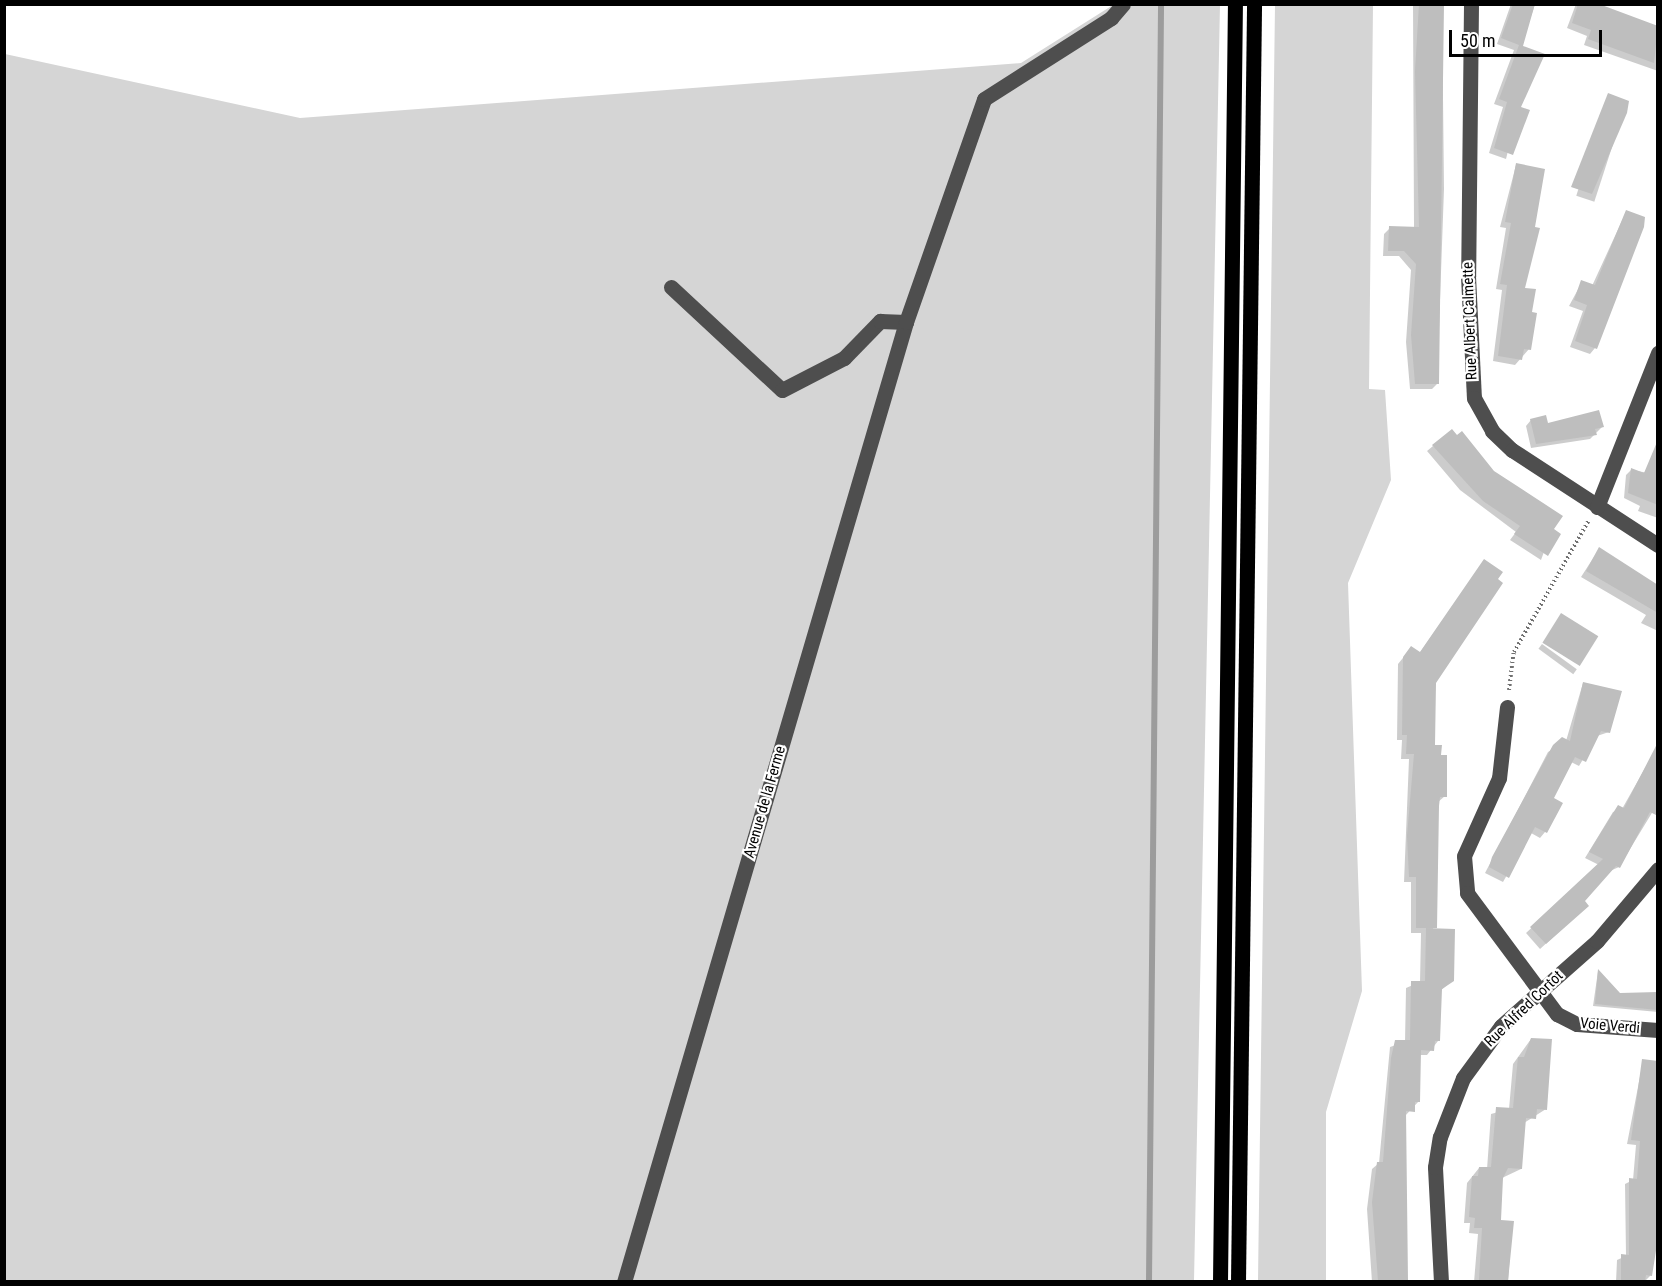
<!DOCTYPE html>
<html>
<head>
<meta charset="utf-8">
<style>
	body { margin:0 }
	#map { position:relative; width:1662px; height:1286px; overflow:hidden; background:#fff; font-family:"Roboto Condensed",sans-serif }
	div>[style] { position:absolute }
	.green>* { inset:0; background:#d5d5d5 }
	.shadow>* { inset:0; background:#0003; transform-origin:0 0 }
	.stream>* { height:6px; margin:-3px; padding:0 3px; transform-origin:3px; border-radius:3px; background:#9c9c9c }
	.building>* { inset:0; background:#bebebe; transform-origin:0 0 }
	.path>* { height:4px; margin-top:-2px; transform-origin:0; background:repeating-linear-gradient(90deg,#707070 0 1.5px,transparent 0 4.5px) }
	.minor>* { height:15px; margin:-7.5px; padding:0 7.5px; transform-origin:7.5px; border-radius:7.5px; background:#4e4e4e }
	.major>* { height:15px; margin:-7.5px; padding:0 7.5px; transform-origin:7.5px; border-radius:7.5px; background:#000 }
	span { translate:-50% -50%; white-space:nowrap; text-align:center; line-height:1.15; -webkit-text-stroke:4.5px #fff; paint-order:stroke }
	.street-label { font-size:15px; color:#000 }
	.frame { position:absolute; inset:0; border:6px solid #000; pointer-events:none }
	.scale { position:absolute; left:1449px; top:30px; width:153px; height:27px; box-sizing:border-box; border:3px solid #000; border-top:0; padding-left:8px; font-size:18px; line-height:21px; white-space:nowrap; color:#000; -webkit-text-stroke:4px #fff; paint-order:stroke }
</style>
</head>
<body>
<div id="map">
	<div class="green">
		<i style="clip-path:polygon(1113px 5px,1220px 5px,1194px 1281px,5px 1282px,5px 54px,300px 118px,1021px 63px)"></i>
		<i style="clip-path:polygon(1275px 5px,1373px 5px,1369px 389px,1385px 390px,1391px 480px,1348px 583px,1362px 991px,1326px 1112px,1326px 1282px,1258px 1281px)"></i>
	</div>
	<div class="shadow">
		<i style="clip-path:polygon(1413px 4px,1442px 4px,1444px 189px,1437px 384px,1432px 389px,1410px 389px,1406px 342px,1411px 270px,1399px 256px,1383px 256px,1384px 234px,1390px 228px,1414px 229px)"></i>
		<i style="clip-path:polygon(1511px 4px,1535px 4px,1521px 47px,1519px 107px,1506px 159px,1489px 153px,1503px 107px,1494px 104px,1514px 50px,1497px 44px)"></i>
		<i style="clip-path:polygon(1576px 4px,1594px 4px,1658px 29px,1658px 71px,1584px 45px,1587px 36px,1567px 28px)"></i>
		<i style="left:1609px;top:95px;width:19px;height:106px;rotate:18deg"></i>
		<i style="clip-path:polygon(1516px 165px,1523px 289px,1531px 313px,1529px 349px,1515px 365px,1493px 361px,1502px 290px,1496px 289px,1506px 228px,1500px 227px)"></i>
		<i style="clip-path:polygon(1626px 212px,1595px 348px,1590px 354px,1570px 347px,1583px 311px,1569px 306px,1582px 282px,1592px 286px)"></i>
		<i style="clip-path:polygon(1531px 420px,1547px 425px,1602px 427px,1590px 439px,1531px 448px,1526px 426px)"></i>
		<i style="clip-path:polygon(1658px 445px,1658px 518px,1638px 511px,1640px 506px,1624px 498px,1626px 475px,1631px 470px,1649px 473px)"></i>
		<i style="clip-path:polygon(1433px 446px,1493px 472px,1552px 530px,1541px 560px,1510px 540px,1516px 532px,1460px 490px,1427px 451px)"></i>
		<i style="clip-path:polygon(1599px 549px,1658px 587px,1658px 631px,1641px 623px,1646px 615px,1581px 577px)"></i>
		<i style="clip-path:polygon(1484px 561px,1435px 683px,1433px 746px,1445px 796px,1438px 802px,1433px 930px,1453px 980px,1440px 991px,1438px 1041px,1427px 1055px,1419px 1055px,1419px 1101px,1405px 1116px,1405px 1282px,1372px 1282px,1367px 1209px,1372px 1169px,1379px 1163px,1390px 1047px,1405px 1042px,1406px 988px,1420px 982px,1421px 933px,1411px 933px,1411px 882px,1404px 882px,1409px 759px,1401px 759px,1402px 740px,1397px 740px,1398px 664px,1411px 648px,1419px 654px)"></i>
		<i style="left:1542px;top:644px;width:43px;height:6px;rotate:36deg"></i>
		<i style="clip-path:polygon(1583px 683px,1609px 732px,1597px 736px,1579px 766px,1571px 762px,1552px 799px,1561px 803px,1545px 832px,1540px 838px,1531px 833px,1503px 882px,1485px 873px,1548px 752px,1566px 741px)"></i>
		<i style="clip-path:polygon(1653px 754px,1658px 803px,1619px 867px,1610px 871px,1583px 901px,1582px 911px,1540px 949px,1526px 933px,1599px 865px,1585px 858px,1613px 812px,1622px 809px)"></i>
		<i style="clip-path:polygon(1598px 971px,1620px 995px,1658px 994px,1658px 1012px,1593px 1006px)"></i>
		<i style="clip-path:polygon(1531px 1039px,1546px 1109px,1524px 1123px,1521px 1169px,1502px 1178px,1499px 1222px,1512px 1223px,1508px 1282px,1474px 1282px,1478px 1234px,1469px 1233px,1470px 1223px,1464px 1223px,1467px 1183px,1479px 1168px,1487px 1169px,1491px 1114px,1509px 1109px,1513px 1064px)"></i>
		<i style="clip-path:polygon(1643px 1061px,1651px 1275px,1644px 1282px,1616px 1282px,1617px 1260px,1626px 1256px,1625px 1184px,1633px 1180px,1636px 1145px,1627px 1144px)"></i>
	</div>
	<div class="stream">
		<i style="left:1149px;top:1282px;width:1278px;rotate:-89.46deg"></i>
	</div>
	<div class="building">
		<i style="clip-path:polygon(1419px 4px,1444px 4px,1439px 384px,1415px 384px,1411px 335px,1416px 264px,1404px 251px,1388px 251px,1389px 226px,1419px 227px,1415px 71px)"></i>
		<i style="clip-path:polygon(1513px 4px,1535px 4px,1523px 46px,1545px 54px,1521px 107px,1530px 110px,1513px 155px,1494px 148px,1507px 102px,1499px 99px,1519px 45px,1501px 38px)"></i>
		<i style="clip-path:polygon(1578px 4px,1599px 4px,1658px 26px,1654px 63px,1588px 39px,1591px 30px,1572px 23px)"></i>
		<i style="clip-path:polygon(1608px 93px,1629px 101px,1627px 113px,1592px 194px,1571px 187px)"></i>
		<i style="clip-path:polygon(1516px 163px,1545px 169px,1535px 227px,1540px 228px,1525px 288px,1536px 289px,1532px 312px,1537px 313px,1531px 350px,1524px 349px,1522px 360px,1498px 356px,1507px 285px,1500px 284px,1511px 223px,1505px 222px)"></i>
		<i style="clip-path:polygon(1626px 210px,1645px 217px,1644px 227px,1597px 349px,1575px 341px,1587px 305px,1574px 300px,1581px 280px,1595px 285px)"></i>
		<i style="clip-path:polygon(1599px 410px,1604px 427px,1595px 429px,1597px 435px,1536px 444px,1530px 419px,1546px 415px,1548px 423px)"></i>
		<i style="clip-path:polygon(1452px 429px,1457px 435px,1462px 431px,1494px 471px,1563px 516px,1554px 529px,1561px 534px,1548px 556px,1514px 534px,1520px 526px,1483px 501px,1432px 445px)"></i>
		<i style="clip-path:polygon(1657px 442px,1658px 442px,1658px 505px,1628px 493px,1631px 468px,1644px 473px)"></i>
		<i style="clip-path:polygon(1599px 547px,1658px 585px,1658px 613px,1586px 571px)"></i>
		<i style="clip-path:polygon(1484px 559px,1503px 572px,1498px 579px,1503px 583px,1436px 683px,1435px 745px,1442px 745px,1441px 755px,1447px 755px,1447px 797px,1440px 797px,1439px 806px,1437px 928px,1416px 928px,1416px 877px,1409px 877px,1407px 836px,1414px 754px,1406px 754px,1407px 735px,1402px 735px,1403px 657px,1411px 646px,1420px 652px)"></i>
		<i style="left:1561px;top:613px;width:44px;height:35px;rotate:32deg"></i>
		<i style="clip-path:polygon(1583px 682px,1622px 691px,1610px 733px,1601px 731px,1586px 762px,1575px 757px,1554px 798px,1563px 803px,1547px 833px,1535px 827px,1509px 878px,1489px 867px,1492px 857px,1553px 745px,1562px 737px,1570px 741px)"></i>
		<i style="clip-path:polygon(1658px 742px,1658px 816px,1650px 812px,1620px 868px,1616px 866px,1585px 901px,1589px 906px,1546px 944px,1530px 927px,1603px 859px,1589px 852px,1618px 805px,1624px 808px)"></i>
		<i style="clip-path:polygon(1426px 928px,1455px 929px,1454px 981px,1442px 989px,1440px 1041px,1435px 1041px,1434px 1051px,1421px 1050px,1420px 1102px,1415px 1102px,1415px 1112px,1406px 1111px,1408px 1281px,1378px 1281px,1372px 1202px,1377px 1162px,1383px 1162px,1391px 1058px,1395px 1040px,1410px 1040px,1411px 981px,1425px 981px)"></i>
		<i style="clip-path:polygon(1598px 969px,1620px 993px,1658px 992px,1658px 1010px,1595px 1004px)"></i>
		<i style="clip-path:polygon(1531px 1038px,1552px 1039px,1547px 1110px,1537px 1109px,1536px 1119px,1526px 1118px,1522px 1169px,1508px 1168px,1503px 1178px,1501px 1220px,1514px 1221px,1508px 1281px,1485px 1281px,1479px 1280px,1482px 1228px,1474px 1228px,1475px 1218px,1469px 1217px,1472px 1176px,1478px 1176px,1479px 1167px,1491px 1167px,1496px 1107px,1513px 1108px,1518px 1057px,1524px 1057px)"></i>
		<i style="clip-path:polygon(1642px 1059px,1658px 1061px,1658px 1238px,1652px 1276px,1646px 1275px,1645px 1281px,1621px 1281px,1621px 1254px,1629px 1255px,1629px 1178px,1637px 1179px,1640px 1141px,1631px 1140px)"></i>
	</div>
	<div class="path">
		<i style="left:1509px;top:690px;width:38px;rotate:-83deg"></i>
		<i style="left:1514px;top:652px;width:152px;rotate:-60.4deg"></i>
	</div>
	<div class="minor">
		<i style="left:1471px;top:4px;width:272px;rotate:90.6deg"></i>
		<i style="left:1468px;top:276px;width:122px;rotate:87.2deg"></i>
		<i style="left:1474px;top:398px;width:38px;rotate:61deg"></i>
		<i style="left:1492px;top:431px;width:28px;rotate:44deg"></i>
		<i style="left:1512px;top:450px;width:174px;rotate:33.1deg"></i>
		<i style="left:671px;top:287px;width:151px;rotate:42.9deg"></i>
		<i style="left:782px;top:390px;width:70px;rotate:-27.3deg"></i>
		<i style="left:844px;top:358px;width:52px;rotate:-45.8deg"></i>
		<i style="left:880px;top:321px;width:26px;rotate:2deg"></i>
		<i style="left:1597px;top:507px;width:166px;rotate:-68.4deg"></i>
		<i style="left:1507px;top:707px;width:71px;rotate:96.4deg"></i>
		<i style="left:1499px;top:778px;width:85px;rotate:114.2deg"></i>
		<i style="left:1464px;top:856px;width:37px;rotate:85deg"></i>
		<i style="left:1467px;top:893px;width:151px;rotate:53.4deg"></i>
		<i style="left:1557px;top:1014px;width:22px;rotate:27deg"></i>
		<i style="left:1577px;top:1024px;width:81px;rotate:4.2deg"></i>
		<i style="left:624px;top:1282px;width:1001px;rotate:-73.63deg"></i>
		<i style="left:906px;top:322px;width:236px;rotate:-70.7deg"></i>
		<i style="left:984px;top:99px;width:151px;rotate:-32.5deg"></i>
		<i style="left:1111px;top:18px;width:18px;rotate:-49deg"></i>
		<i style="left:1441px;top:1282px;width:115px;rotate:-93deg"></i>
		<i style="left:1435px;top:1167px;width:30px;rotate:-81deg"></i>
		<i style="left:1440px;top:1137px;width:63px;rotate:-68.7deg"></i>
		<i style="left:1463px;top:1078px;width:64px;rotate:-53.8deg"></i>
		<i style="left:1501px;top:1026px;width:128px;rotate:-41.5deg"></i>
		<i style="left:1597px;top:941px;width:94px;rotate:-49.7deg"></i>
	</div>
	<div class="major">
		<i style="left:1220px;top:1282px;width:1278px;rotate:-89.33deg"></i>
		<i style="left:1238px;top:1282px;width:1278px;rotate:-89.28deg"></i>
	</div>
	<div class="street-label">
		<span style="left:1470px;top:321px;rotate:-92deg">Rue Albert Calmette</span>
		<span style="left:765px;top:802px;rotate:-74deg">Avenue de la Ferme</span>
		<span style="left:1524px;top:1009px;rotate:-44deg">Rue Alfred Cortot</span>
		<span style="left:1610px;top:1026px;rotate:5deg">Voie Verdi</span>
	</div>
	<div class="frame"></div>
	<div class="scale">50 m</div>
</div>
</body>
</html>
